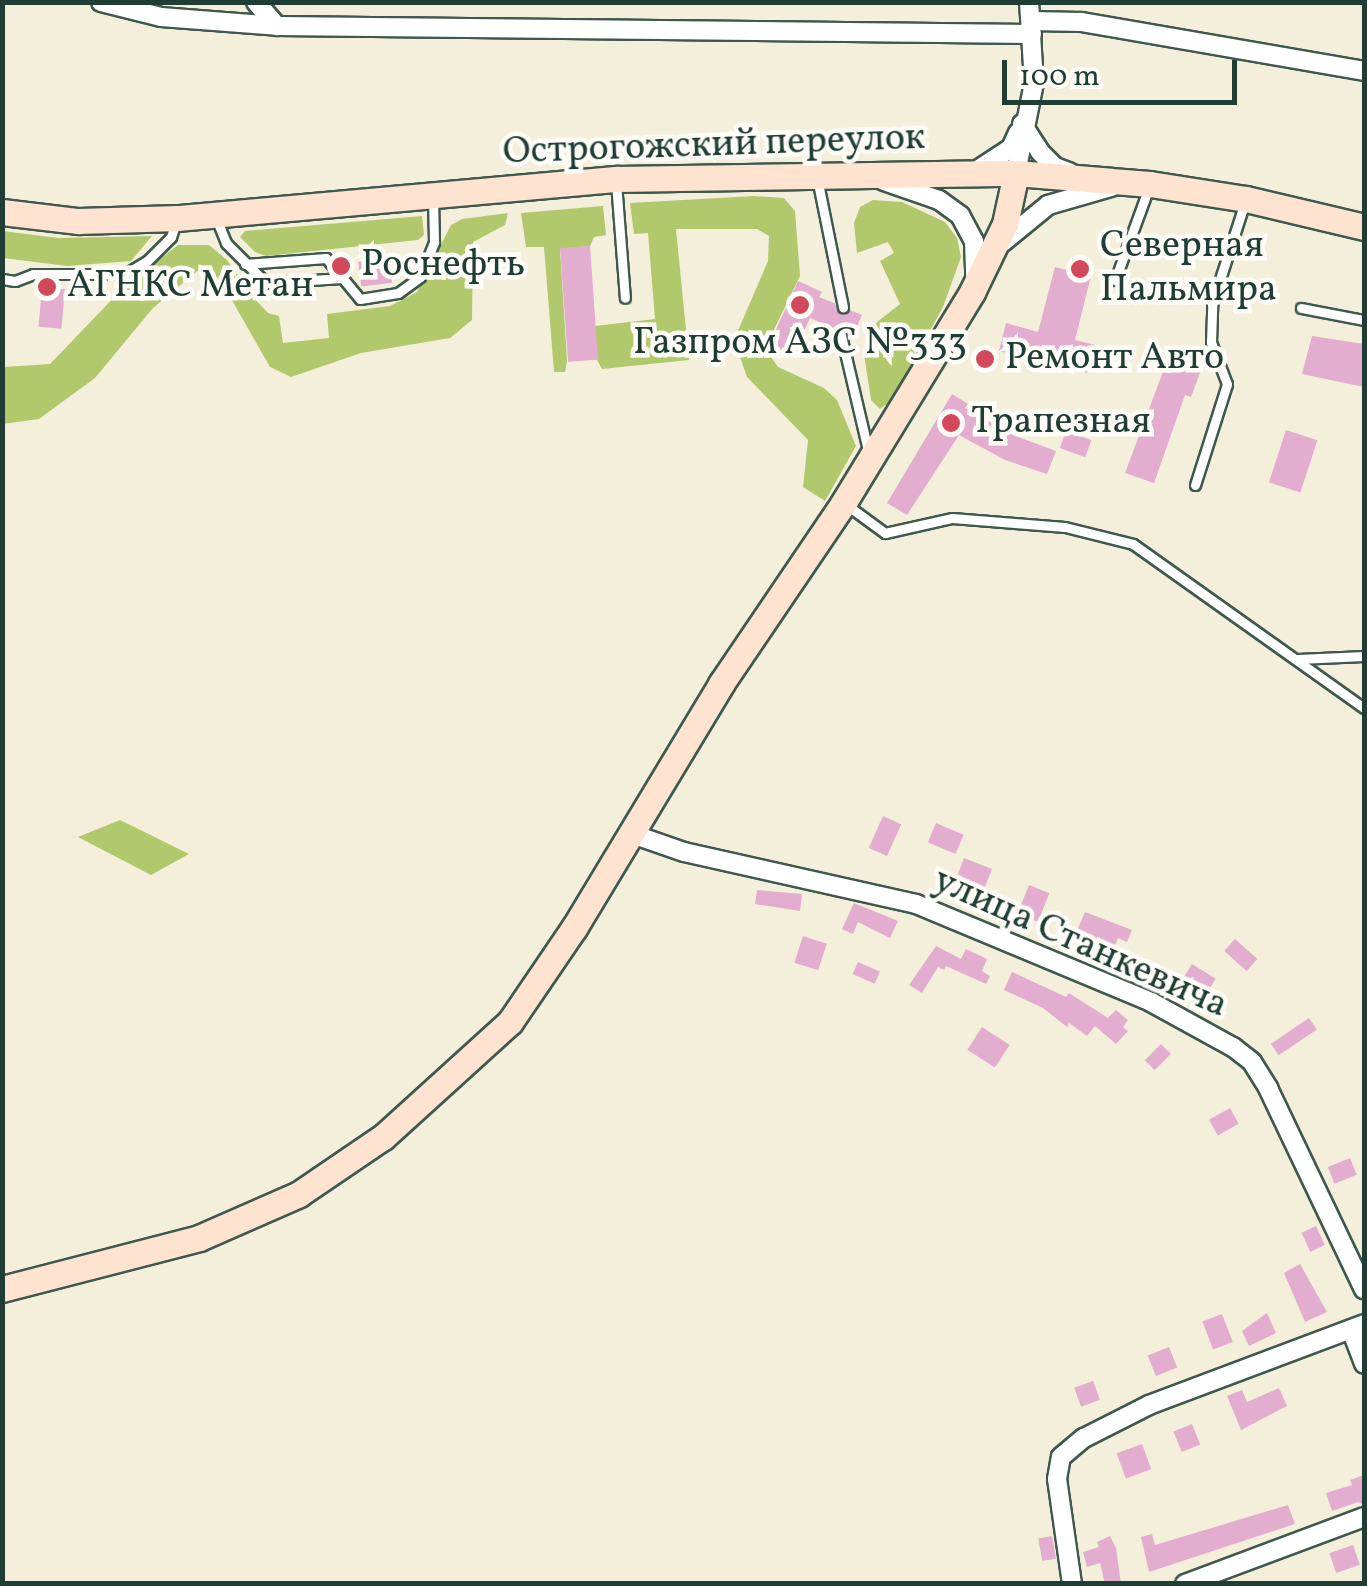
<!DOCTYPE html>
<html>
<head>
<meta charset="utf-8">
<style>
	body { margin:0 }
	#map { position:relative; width:1367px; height:1586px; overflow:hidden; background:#f3efdb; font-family:Vollkorn,serif }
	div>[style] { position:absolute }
	.green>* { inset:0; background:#b2c86c }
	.building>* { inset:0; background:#e3adcf; transform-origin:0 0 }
	.roads { filter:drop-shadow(2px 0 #3f584d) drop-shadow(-2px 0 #3f584d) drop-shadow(0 2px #3f584d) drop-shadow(0 -2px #3f584d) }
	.lane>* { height:9px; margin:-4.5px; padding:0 4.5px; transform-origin:4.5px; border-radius:4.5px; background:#fff }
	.street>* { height:18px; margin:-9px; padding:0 9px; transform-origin:9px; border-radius:9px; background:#fff }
	.secondary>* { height:25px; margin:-12.5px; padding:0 12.5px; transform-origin:12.5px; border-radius:12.5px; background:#fee3d1 }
	.dots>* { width:28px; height:28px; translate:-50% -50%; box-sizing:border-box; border:5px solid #fdfcf7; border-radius:50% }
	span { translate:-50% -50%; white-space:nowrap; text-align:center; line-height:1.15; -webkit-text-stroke:9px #fdfcf7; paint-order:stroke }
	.street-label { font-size:38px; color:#1f3d34 }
	.poi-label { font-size:38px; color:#1f3d34 }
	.left { translate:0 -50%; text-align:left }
	.frame { position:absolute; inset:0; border:5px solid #1f3d34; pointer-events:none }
	.scale { position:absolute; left:1002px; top:60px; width:235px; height:45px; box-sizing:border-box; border:5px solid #1f3d34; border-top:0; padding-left:12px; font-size:30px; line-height:35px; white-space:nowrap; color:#1f3d34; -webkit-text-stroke:8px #fdfcf7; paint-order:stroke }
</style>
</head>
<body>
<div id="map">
	<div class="green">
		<i style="clip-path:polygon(754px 196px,784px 198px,795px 211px,800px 276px,765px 348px,778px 367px,824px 388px,837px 400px,856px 446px,825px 501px,803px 487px,808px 440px,747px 377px,734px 340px,768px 261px,769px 236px,757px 229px,676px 229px,689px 360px,602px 369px,597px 360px,595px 326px,655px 319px,648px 233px,634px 234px,630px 203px)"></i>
		<i style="clip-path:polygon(873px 200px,902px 202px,945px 222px,957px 238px,961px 257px,943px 307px,891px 401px,880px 409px,871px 400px,864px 354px,877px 322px,900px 304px,880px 261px,894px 253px,888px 242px,857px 253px,854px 223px,860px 207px)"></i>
		<i style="clip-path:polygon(603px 206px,606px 235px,594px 237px,590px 246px,560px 249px,567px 361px,565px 372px,554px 372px,544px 247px,526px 247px,521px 213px)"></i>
		<i style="clip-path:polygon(508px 213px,505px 225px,473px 242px,472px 320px,450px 338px,361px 353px,291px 377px,270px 367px,221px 281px,202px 267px,153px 308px,95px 378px,39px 419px,3px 424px,3px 367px,50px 364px,123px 288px,178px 245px,209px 245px,227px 260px,251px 295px,268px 313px,279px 316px,283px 343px,329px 338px,327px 314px,390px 306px,417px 292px,451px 225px,462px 219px)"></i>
		<i style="clip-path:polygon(422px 216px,424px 235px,418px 240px,266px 256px,255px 252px,240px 237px,245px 231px)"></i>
		<i style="clip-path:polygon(3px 231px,58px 238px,152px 236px,131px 261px,67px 266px,3px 258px)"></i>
		<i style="clip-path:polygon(120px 820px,189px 854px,151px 875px,78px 837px)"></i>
	</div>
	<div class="building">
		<i style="left:590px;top:246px;width:114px;height:30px;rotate:86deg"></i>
		<i style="left:389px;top:258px;width:25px;height:31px;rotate:83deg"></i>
		<i style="clip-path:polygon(1055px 267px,1091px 276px,1075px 340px,1095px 345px,1088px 373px,999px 351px,1006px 323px,1038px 332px)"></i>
		<i style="clip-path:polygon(798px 281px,822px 292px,819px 297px,834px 303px,840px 314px,850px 310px,862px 315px,853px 336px,843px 324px,833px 328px,810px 318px,793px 355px,769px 345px)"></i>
		<i style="left:42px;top:287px;width:23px;height:40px;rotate:5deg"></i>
		<i style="clip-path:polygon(1312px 336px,1364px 344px,1364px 387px,1302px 374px)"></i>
		<i style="clip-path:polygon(1170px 353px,1203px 365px,1191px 397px,1185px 395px,1154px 483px,1125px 473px)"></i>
		<i style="clip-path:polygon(952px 394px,968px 404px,965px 408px,1015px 436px,1056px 451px,1047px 474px,1005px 460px,959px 435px,907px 515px,887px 503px)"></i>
		<i style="left:1286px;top:430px;width:33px;height:55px;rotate:18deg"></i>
		<i style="left:1066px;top:431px;width:27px;height:18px;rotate:20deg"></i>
		<i style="left:883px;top:816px;width:20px;height:35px;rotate:24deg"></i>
		<i style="left:936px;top:823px;width:30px;height:21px;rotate:23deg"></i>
		<i style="clip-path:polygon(964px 858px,992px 869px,983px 892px,976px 890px,974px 894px,953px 887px)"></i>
		<i style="left:1029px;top:885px;width:22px;height:31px;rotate:22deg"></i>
		<i style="clip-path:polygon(757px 890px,802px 894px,800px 911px,755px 904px)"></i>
		<i style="clip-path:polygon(854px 903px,898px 921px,890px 938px,858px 922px,853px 934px,842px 929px)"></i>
		<i style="clip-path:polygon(1085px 912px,1132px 930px,1127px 942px,1118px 938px,1113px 950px,1076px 933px)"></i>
		<i style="left:803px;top:936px;width:25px;height:28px;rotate:18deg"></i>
		<i style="left:1235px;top:939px;width:30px;height:16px;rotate:42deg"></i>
		<i style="clip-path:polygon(936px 946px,961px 959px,966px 949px,987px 959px,982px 971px,990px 976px,986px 984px,946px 966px,944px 970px,938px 967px,922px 993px,909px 985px)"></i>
		<i style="left:858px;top:962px;width:24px;height:13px;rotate:24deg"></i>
		<i style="left:1192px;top:964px;width:28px;height:25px;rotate:32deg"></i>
		<i style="clip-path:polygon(1012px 972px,1066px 997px,1069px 993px,1108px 1018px,1116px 1010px,1128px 1020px,1123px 1027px,1128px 1031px,1116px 1044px,1095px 1026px,1087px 1036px,1069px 1023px,1067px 1027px,1043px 1008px,1004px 990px)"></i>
		<i style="left:1309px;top:1018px;width:14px;height:46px;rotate:56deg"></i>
		<i style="left:982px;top:1027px;width:33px;height:27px;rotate:33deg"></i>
		<i style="left:1161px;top:1044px;width:14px;height:23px;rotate:45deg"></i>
		<i style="left:1230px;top:1108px;width:18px;height:24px;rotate:61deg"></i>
		<i style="left:1350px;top:1158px;width:18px;height:24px;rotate:68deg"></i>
		<i style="left:1316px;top:1226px;width:21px;height:16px;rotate:65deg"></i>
		<i style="clip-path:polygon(1300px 1264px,1327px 1312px,1305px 1322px,1284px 1273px)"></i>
		<i style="clip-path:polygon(1267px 1313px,1276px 1333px,1249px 1346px,1242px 1331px)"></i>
		<i style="left:1222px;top:1314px;width:30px;height:21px;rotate:69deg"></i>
		<i style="left:1169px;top:1347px;width:22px;height:23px;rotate:68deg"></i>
		<i style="left:1093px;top:1381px;width:20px;height:20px;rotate:70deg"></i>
		<i style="clip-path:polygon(1279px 1388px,1287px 1406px,1241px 1430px,1227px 1396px,1242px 1390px,1247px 1402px)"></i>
		<i style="left:1192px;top:1424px;width:22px;height:20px;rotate:68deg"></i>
		<i style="left:1142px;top:1444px;width:27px;height:27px;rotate:70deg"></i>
		<i style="clip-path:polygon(1364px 1475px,1364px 1505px,1358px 1502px,1332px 1511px,1326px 1493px,1352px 1485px,1350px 1480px)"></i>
		<i style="clip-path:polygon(1288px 1505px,1295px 1524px,1149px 1572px,1141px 1537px,1152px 1534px,1155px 1545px)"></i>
		<i style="left:1052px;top:1536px;width:23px;height:14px;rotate:80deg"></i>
		<i style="clip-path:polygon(1110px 1536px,1116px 1548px,1121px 1584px,1105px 1584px,1100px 1563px,1087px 1567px,1083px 1552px,1099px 1547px,1097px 1542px)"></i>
		<i style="left:1353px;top:1545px;width:21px;height:25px;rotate:71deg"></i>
	</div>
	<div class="roads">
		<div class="lane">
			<i style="left:817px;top:178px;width:132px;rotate:78.6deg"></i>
			<i style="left:616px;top:182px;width:116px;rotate:85.6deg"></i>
			<i style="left:216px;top:218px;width:27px;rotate:68deg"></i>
			<i style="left:226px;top:243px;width:57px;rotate:45deg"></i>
			<i style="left:266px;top:283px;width:76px;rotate:-3.8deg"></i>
			<i style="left:245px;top:264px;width:81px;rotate:-4.2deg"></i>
			<i style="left:326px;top:258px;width:53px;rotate:50.3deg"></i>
			<i style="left:360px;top:299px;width:38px;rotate:-9deg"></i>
			<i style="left:398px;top:293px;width:27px;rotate:-36deg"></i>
			<i style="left:420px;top:277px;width:38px;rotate:-68deg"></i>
			<i style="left:434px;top:242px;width:44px;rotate:-91.3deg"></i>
			<i style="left:2px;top:279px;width:13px;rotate:9deg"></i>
			<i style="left:15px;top:281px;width:19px;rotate:-21deg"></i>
			<i style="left:33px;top:274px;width:92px"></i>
			<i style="left:125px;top:274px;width:26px;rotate:-31deg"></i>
			<i style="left:147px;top:261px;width:34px;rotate:-45deg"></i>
			<i style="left:171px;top:237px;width:19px;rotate:-72deg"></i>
			<i style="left:1115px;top:280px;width:99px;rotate:-69.9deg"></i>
			<i style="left:1301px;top:308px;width:64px;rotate:10.8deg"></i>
			<i style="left:840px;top:331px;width:122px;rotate:76.8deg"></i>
			<i style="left:1195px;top:485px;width:106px;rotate:-72.4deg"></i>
			<i style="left:1227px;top:384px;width:45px;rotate:-110.9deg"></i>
			<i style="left:1211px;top:342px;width:38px;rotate:-88deg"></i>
			<i style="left:1212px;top:304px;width:107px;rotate:-72.1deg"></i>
			<i style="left:844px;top:503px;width:51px;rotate:36.2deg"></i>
			<i style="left:885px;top:533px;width:69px;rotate:-12.6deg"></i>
			<i style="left:952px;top:518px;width:113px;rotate:4.6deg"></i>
			<i style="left:1065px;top:527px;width:70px;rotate:14deg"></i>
			<i style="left:1133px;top:544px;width:283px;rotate:35.4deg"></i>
			<i style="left:1298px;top:659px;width:66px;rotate:-2.6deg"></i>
		</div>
		<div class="street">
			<i style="left:101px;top:2px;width:62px;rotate:14deg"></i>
			<i style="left:161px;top:17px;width:116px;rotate:4.4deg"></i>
			<i style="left:256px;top:2px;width:32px;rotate:49deg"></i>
			<i style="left:277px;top:26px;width:755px;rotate:0.61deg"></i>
			<i style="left:1031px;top:21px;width:50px;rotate:1.1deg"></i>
			<i style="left:1081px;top:22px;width:287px;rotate:9.8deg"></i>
			<i style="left:1022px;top:124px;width:33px;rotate:57deg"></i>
			<i style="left:1040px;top:152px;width:21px;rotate:45deg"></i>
			<i style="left:1055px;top:167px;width:15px;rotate:20deg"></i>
			<i style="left:976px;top:171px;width:42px;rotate:-33.3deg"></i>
			<i style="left:1011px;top:148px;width:17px;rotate:-65deg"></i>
			<i style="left:1016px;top:173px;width:92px;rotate:-78.7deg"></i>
			<i style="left:1034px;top:83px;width:81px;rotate:-93.5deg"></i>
			<i style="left:884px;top:181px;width:58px;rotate:19.1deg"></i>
			<i style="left:939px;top:200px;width:26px;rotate:36deg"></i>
			<i style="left:960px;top:215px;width:30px;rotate:62deg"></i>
			<i style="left:974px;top:241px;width:36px;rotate:88deg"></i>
			<i style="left:1003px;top:242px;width:58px;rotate:-39.4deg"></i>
			<i style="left:1048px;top:205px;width:66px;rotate:-15.9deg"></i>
			<i style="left:632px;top:834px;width:55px;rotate:19.1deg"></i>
			<i style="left:684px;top:852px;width:238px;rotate:12.6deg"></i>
			<i style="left:916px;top:904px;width:255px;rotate:22.6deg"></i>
			<i style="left:1151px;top:1002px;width:94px;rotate:28.8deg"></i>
			<i style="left:1233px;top:1047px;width:24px;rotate:38deg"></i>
			<i style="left:1252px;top:1062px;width:31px;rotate:58deg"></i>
			<i style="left:1268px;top:1088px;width:223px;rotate:64.5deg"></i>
			<i style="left:1352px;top:1332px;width:34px;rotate:69deg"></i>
			<i style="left:1072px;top:1584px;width:106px;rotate:-98.1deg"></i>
			<i style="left:1057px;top:1479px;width:22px;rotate:-80deg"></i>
			<i style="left:1061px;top:1457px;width:30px;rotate:-40deg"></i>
			<i style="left:1084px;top:1438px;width:73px;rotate:-26.9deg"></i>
			<i style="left:1149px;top:1405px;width:230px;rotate:-20.6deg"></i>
			<i style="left:1185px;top:1584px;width:191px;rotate:-20.5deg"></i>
		</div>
		<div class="secondary">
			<i style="left:2px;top:212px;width:77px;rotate:6.8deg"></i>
			<i style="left:78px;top:221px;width:100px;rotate:-1.7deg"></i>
			<i style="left:178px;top:218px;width:440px;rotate:-5.1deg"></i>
			<i style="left:616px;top:179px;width:400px;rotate:-0.9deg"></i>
			<i style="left:1016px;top:173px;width:134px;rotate:4.7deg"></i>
			<i style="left:1150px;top:184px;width:97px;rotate:8.9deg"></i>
			<i style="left:1246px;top:199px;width:121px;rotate:13.3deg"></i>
			<i style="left:2px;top:1289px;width:203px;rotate:-14.5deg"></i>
			<i style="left:199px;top:1238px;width:109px;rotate:-23.7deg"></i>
			<i style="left:299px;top:1194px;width:102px;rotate:-34.2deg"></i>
			<i style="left:383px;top:1137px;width:171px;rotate:-42.2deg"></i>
			<i style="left:510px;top:1022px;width:114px;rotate:-55.8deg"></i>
			<i style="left:574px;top:928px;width:285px;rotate:-58.9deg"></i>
			<i style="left:721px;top:684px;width:220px;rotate:-55.9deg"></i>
			<i style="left:844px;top:502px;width:246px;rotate:-58.6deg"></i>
			<i style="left:972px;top:292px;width:76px;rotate:-64.1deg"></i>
			<i style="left:1005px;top:224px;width:52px;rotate:-77.8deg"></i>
		</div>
	</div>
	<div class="dots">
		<i style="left:341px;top:266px;background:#d1495b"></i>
		<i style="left:1080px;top:269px;background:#d1495b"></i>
		<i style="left:47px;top:287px;background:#d1495b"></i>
		<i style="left:800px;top:305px;background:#d1495b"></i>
		<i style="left:985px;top:359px;background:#d1495b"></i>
		<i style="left:951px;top:423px;background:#d1495b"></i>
	</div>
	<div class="street-label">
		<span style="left:714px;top:146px;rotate:-2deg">Острогожский переулок</span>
		<span style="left:1080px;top:944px;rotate:24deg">улица Станкевича</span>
	</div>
	<div class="poi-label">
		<span class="left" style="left:1100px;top:269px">Северная<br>Пальмира</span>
		<span class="left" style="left:361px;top:266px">Роснефть</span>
		<span class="left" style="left:67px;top:287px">АГНКС Метан</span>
		<span style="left:800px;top:344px">Газпром АЗС №333</span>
		<span class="left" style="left:1005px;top:359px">Ремонт Авто</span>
		<span class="left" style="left:971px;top:423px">Трапезная</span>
	</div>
	<div class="frame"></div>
	<div class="scale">100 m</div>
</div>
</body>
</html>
